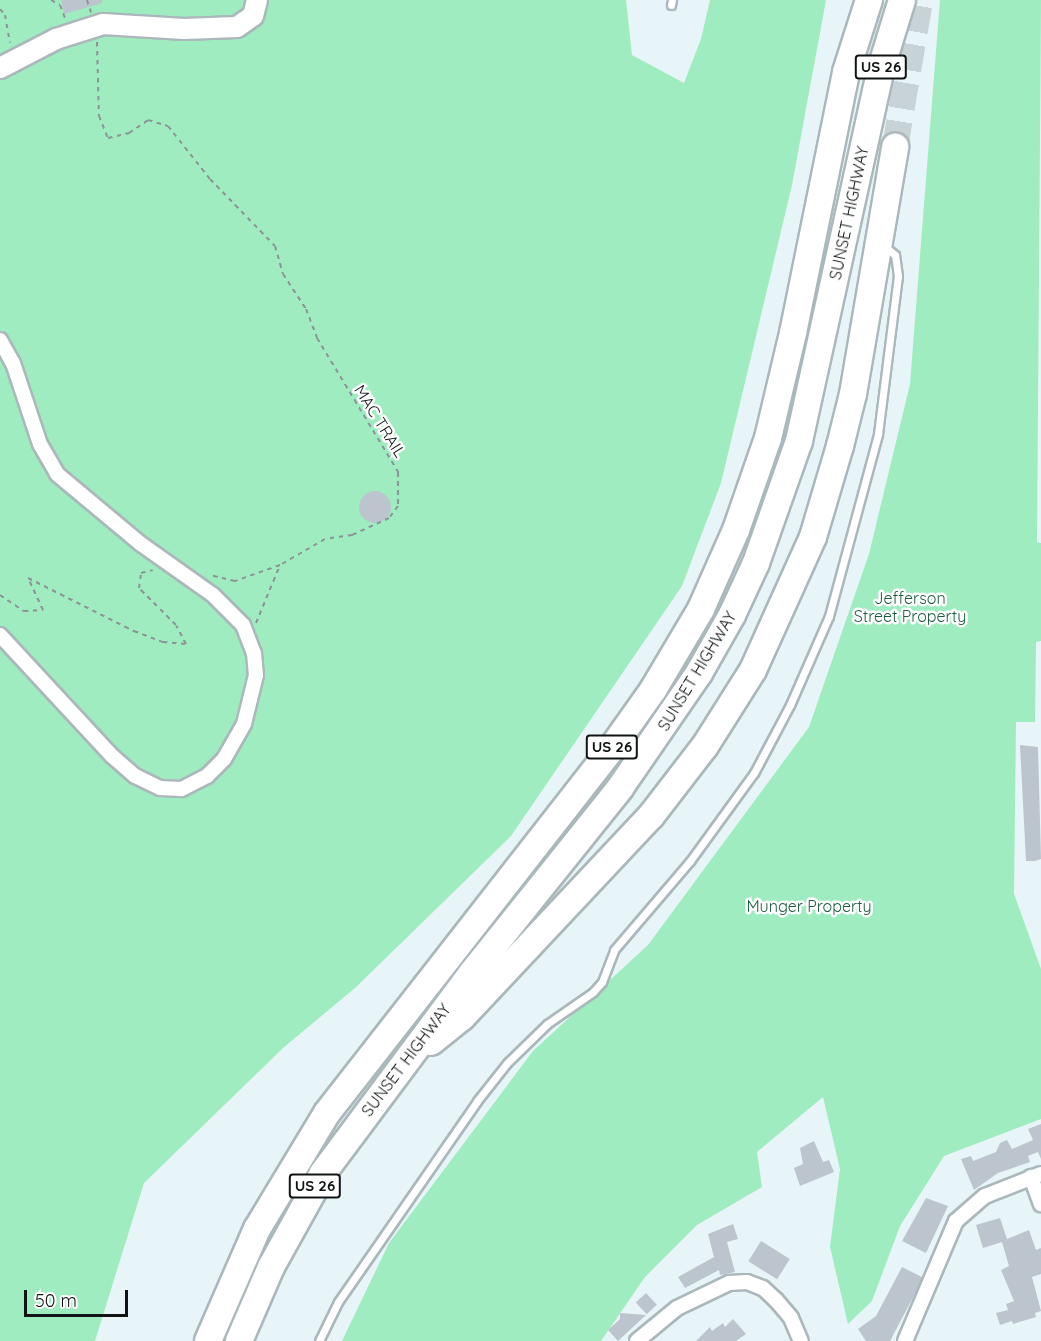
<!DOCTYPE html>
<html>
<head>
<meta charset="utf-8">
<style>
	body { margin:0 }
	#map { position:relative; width:1041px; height:1341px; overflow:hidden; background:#e7f5f8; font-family:Quicksand,sans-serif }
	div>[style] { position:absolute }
	.green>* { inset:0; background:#9eecbf }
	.building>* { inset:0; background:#bcc5cd; transform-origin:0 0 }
	.round { border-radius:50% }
	.highway-tunnel>* { height:26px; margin-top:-13px; transform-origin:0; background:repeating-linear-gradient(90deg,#c7d3d6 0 26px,transparent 0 39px) }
	.path>* { height:2px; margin-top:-1px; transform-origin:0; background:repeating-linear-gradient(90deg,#8b9497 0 4.5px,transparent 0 9px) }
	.roads { filter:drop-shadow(2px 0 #abb8bb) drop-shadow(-2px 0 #abb8bb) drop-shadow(0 2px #abb8bb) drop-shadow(0 -2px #abb8bb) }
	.lane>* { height:7px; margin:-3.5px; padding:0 3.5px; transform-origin:3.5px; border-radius:3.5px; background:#fff }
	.street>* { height:14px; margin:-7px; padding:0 7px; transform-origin:7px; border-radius:7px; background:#fff }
	.secondary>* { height:20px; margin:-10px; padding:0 10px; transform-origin:10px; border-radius:10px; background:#fff }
	.highway>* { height:26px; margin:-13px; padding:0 13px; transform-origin:13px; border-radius:13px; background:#fff }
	span { translate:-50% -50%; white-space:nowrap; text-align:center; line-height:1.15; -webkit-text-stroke:5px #fff; paint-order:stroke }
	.shield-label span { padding:2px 4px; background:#fff; border:2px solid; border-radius:4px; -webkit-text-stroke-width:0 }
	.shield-label { font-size:15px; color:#101415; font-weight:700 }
	.street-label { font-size:16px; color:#101415 }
	.park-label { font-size:16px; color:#1a5e3e }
	.scale { position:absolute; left:24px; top:1290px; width:104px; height:27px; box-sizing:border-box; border:3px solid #101415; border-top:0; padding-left:8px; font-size:18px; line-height:21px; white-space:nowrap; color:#101415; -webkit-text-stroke:4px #fff; paint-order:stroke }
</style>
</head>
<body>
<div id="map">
	<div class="green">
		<i style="clip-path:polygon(0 0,626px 0,632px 55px,684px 83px,701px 39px,710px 0,826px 0,792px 185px,721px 483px,682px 586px,511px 836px,355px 988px,283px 1048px,144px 1183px,95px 1341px,0 1341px)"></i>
		<i style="clip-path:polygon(940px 0,1041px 0,1037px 542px,1041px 543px,1041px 641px,1036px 642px,1035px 722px,1016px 722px,1014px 894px,1041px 969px,1041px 1119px,944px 1156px,900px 1226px,872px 1301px,848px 1324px,830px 1247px,840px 1169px,823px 1097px,757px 1152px,762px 1187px,697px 1225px,645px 1277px,601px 1341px,342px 1341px,389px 1243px,533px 1051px,648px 945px,809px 727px,869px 554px,910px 384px)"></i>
	</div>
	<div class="building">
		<i style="clip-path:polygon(61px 0,102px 0,102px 3px,64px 14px)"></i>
		<i class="round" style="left:359px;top:491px;width:32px;height:32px"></i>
		<i style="clip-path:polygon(1020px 745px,1038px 747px,1041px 859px,1035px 861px,1026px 861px)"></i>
		<i style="clip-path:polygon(1041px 1124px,1041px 1159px,1038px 1152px,1028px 1156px,1030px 1162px,998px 1173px,974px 1190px,961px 1159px,971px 1156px,973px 1161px,996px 1152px,1000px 1143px,1007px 1140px,1012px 1149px,1033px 1140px,1028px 1129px)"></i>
		<i style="clip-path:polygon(814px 1141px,823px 1162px,829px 1160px,834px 1172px,800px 1186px,794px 1168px,803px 1164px,800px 1148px)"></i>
		<i style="clip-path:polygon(926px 1198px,948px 1206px,926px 1253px,902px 1241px)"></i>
		<i style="clip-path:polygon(1000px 1218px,1007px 1239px,1029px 1230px,1036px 1250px,1041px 1248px,1041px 1274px,1032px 1277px,1041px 1311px,1035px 1313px,1036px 1317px,1013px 1324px,1012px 1321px,1000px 1325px,996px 1313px,1008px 1310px,1006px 1304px,1014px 1301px,1001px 1270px,1009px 1266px,1002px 1242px,983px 1248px,976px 1225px)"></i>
		<i style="clip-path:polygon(733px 1224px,738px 1239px,727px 1242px,735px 1272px,720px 1275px,719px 1270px,685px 1288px,678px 1277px,714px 1257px,708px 1234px)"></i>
		<i style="left:761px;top:1241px;width:34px;height:24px;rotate:32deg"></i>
		<i style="clip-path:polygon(902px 1267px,922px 1277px,920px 1284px,890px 1341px,866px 1341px,858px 1329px,876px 1316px)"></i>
		<i style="left:646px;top:1293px;width:16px;height:14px;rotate:47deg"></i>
		<i style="clip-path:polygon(620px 1313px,646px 1315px,618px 1341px,608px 1330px,620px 1319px)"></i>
		<i style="clip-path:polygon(733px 1319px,746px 1334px,736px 1341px,696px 1341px,710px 1327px,712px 1331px,723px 1323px,725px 1327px)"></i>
	</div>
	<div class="highway-tunnel">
		<i style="left:895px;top:147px;width:149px;rotate:-80.3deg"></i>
	</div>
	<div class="path">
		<i style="left:51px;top:0;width:10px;rotate:29deg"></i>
		<i style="left:60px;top:5px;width:14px;rotate:69deg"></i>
		<i style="left:87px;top:0;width:13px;rotate:72deg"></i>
		<i style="left:0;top:9px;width:8px;rotate:50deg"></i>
		<i style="left:5px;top:15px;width:28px;rotate:80deg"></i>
		<i style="left:97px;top:42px;width:74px;rotate:88.5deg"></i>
		<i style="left:99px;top:116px;width:24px;rotate:68deg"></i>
		<i style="left:108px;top:138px;width:22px;rotate:-13deg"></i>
		<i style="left:129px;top:133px;width:23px;rotate:-34deg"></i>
		<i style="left:148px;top:120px;width:21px;rotate:17deg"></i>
		<i style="left:168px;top:126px;width:68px;rotate:51.6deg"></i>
		<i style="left:210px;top:179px;width:93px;rotate:45.9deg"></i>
		<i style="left:275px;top:246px;width:29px;rotate:74deg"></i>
		<i style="left:283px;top:274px;width:42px;rotate:56.7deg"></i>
		<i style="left:306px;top:309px;width:31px;rotate:69deg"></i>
		<i style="left:317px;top:338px;width:157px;rotate:58.8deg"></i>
		<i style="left:398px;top:472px;width:34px;rotate:90deg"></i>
		<i style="left:398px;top:506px;width:15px;rotate:127deg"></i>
		<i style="left:389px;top:518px;width:41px;rotate:155.3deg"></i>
		<i style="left:352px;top:535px;width:27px;rotate:172deg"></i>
		<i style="left:325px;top:539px;width:52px;rotate:150deg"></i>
		<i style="left:280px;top:565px;width:48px;rotate:160.4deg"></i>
		<i style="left:235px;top:581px;width:23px;rotate:-167deg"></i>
		<i style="left:0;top:595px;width:29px;rotate:34deg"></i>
		<i style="left:24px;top:611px;width:19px;rotate:-3deg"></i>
		<i style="left:43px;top:610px;width:35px;rotate:-115deg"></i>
		<i style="left:28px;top:578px;width:119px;rotate:26.6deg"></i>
		<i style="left:134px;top:631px;width:31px;rotate:21deg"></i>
		<i style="left:163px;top:642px;width:23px;rotate:5deg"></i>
		<i style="left:186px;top:644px;width:21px;rotate:-118deg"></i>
		<i style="left:176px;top:625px;width:52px;rotate:-135deg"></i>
		<i style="left:139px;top:588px;width:15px;rotate:-82deg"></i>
		<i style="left:141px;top:573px;width:12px;rotate:-14deg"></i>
		<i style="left:256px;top:623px;width:63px;rotate:-67.5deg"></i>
	</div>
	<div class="roads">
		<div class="lane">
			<i style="left:671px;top:5px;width:5px;rotate:-79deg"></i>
			<i style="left:319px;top:1341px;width:43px;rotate:-64deg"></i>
			<i style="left:338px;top:1302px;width:244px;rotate:-55.3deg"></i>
			<i style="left:477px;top:1101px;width:48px;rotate:-51.7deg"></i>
			<i style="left:507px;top:1063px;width:56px;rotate:-44.3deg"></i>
			<i style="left:547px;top:1024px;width:56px;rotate:-34.8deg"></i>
			<i style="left:593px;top:992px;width:13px;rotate:-48deg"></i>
			<i style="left:602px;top:982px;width:34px;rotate:-69deg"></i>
			<i style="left:614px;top:950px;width:117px;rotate:-49.5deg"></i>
			<i style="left:690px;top:861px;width:109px;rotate:-54deg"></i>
			<i style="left:754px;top:773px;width:77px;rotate:-62.1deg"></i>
			<i style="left:790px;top:705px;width:97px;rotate:-66.3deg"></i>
			<i style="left:829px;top:616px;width:188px;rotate:-74.9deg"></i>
			<i style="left:878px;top:434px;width:159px;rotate:-82.8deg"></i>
			<i style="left:898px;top:276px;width:21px;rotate:-98deg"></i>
			<i style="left:895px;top:255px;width:16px;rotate:-140deg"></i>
		</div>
		<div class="street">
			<i style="left:0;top:340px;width:26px;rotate:61deg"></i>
			<i style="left:13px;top:363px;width:85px;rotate:71.6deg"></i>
			<i style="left:40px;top:444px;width:34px;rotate:60deg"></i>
			<i style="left:57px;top:474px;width:109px;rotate:39.8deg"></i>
			<i style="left:141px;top:544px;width:88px;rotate:35.3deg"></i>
			<i style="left:213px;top:595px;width:42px;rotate:45deg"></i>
			<i style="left:243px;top:625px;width:30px;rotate:69deg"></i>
			<i style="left:254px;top:653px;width:22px;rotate:85deg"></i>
			<i style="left:256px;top:675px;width:50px;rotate:103.8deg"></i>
			<i style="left:244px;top:724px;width:40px;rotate:119.7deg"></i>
			<i style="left:224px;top:759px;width:24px;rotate:135deg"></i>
			<i style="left:207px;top:776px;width:29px;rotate:153deg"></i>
			<i style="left:181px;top:789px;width:21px;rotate:-177deg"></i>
			<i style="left:160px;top:788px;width:28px;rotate:-154deg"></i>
			<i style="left:135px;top:776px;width:30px;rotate:-139deg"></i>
			<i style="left:112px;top:756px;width:165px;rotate:-132.8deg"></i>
			<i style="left:1031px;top:1177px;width:29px;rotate:70deg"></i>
			<i style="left:637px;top:1341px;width:52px;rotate:-39.5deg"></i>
			<i style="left:677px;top:1308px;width:58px;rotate:-25.7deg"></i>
			<i style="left:729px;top:1283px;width:18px;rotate:-3deg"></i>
			<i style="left:747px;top:1282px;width:17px;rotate:21deg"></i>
			<i style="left:763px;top:1288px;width:18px;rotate:43deg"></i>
			<i style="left:776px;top:1300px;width:23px;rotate:50deg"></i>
			<i style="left:791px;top:1318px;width:25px;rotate:67deg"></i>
			<i style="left:905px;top:1341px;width:130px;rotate:-67deg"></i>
			<i style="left:956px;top:1221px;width:38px;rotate:-41deg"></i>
			<i style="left:985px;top:1196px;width:60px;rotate:-21.4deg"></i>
		</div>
		<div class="secondary">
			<i style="left:0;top:68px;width:63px;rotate:-27.4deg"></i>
			<i style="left:56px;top:39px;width:49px;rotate:-17.7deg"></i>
			<i style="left:103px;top:24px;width:81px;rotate:3.5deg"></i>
			<i style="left:184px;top:29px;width:53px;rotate:-2.2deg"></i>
			<i style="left:237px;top:27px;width:19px;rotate:-35deg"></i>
			<i style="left:253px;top:16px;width:16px;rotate:-76deg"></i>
		</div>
		<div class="highway">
			<i style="left:431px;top:1042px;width:40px;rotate:-39deg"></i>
			<i style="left:462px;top:1017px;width:276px;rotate:-46.8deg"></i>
			<i style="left:651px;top:816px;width:88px;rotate:-52.4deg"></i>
			<i style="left:705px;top:746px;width:90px;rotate:-57.7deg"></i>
			<i style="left:753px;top:670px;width:146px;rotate:-65.7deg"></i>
			<i style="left:813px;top:537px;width:95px;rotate:-73.5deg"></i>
			<i style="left:840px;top:446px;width:54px;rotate:-76deg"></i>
			<i style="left:853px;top:394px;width:251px;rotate:-80.3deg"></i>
			<i style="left:208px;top:1341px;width:122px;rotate:-66.4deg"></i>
			<i style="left:257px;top:1229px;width:135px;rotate:-58.9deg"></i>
			<i style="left:327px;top:1113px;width:458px;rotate:-52deg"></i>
			<i style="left:609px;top:752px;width:76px;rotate:-54.6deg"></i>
			<i style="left:653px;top:690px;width:94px;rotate:-59.3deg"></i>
			<i style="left:701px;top:609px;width:86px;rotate:-66.1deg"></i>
			<i style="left:736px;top:530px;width:97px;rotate:-70.8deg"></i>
			<i style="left:768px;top:438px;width:108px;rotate:-76.6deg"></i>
			<i style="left:793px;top:333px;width:266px;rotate:-78.5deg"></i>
			<i style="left:846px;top:72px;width:76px;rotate:-72.3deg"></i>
			<i style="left:239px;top:1341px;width:81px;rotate:-66.6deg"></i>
			<i style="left:271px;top:1267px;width:107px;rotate:-61deg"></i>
			<i style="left:323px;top:1173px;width:249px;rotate:-53.3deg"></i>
			<i style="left:472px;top:973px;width:237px;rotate:-51.3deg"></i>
			<i style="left:620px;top:788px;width:140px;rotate:-55.5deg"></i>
			<i style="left:699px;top:673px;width:67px;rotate:-60.4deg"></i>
			<i style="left:732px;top:615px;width:57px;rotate:-65.2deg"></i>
			<i style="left:756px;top:563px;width:129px;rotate:-70.6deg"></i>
			<i style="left:799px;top:441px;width:382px;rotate:-77.6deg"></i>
			<i style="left:881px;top:68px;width:71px;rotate:-72.8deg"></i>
		</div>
	</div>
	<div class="shield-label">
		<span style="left:881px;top:67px">US 26</span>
		<span style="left:612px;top:747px">US 26</span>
		<span style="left:315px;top:1186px">US 26</span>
	</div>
	<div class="street-label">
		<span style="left:849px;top:213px;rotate:-78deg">SUNSET HIGHWAY</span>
		<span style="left:380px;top:421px;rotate:58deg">MAC TRAIL</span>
		<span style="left:697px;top:671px;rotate:-59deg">SUNSET HIGHWAY</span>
		<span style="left:406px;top:1060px;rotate:-53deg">SUNSET HIGHWAY</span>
	</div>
	<div class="park-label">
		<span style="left:910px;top:607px">Jefferson<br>Street Property</span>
		<span style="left:809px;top:906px">Munger Property</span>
	</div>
	<div class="scale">50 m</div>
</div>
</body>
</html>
